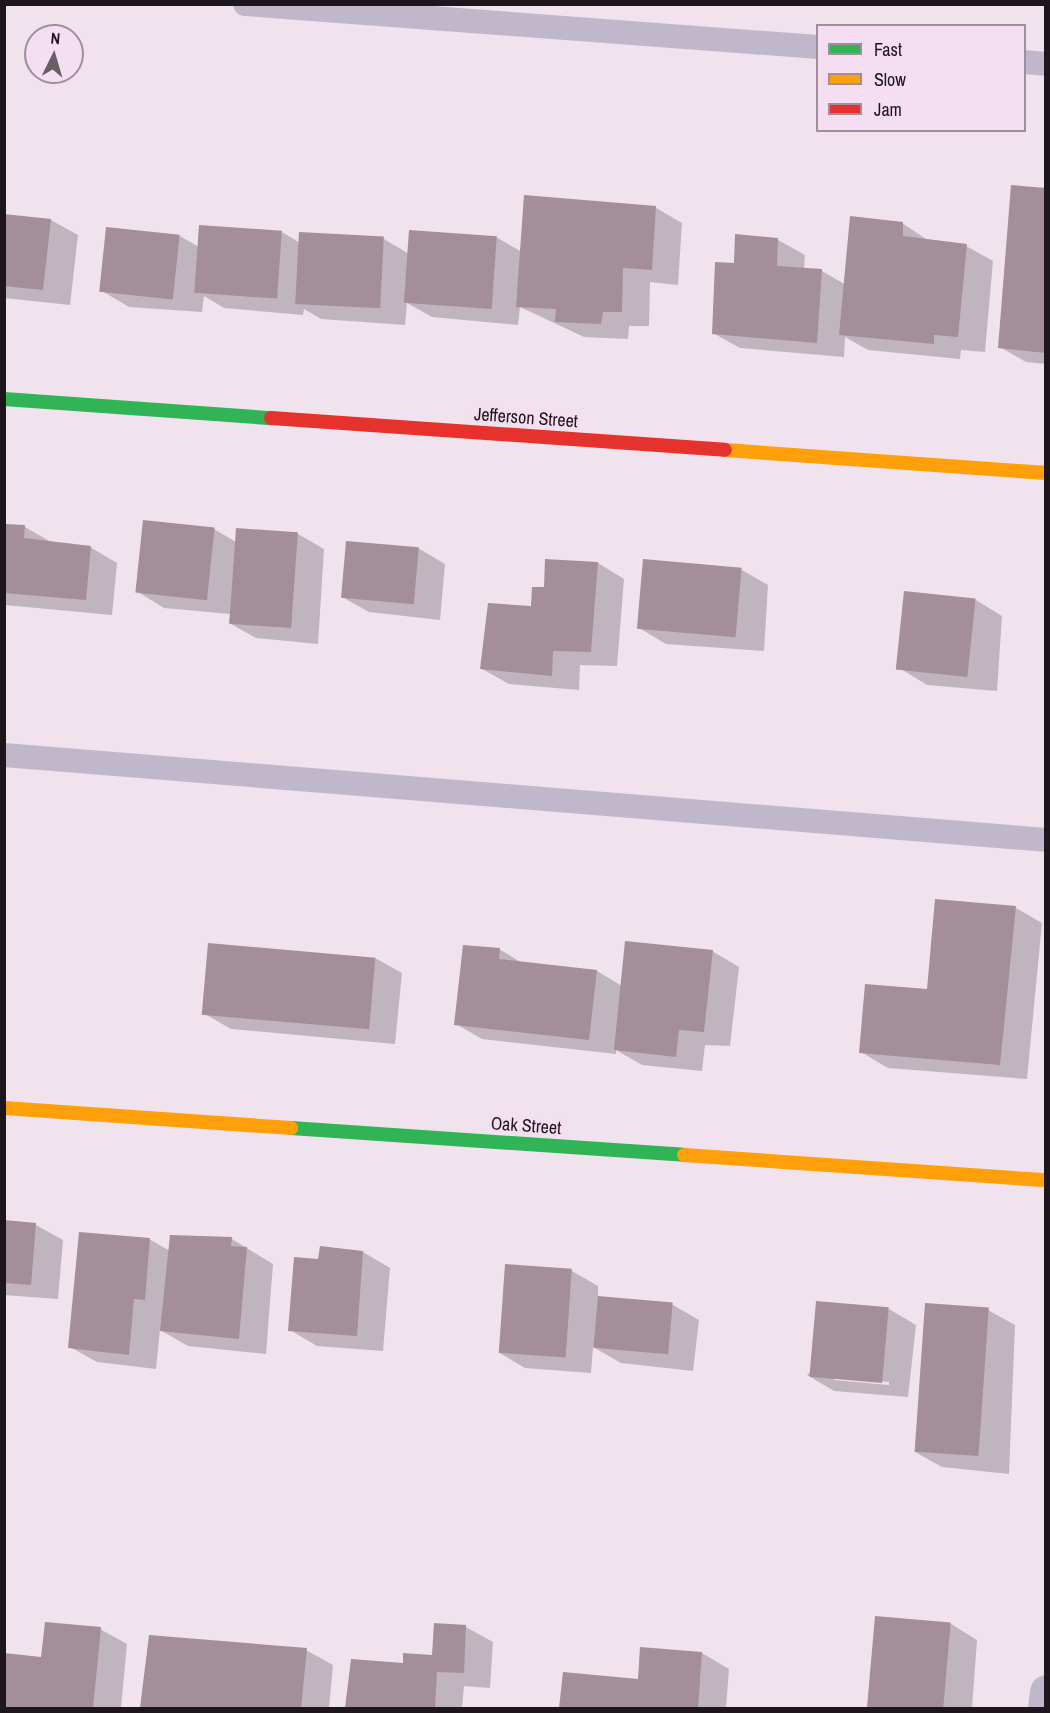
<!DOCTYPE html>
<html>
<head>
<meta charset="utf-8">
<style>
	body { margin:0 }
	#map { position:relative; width:1050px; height:1713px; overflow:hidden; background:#f0e3ee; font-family:"Archivo Narrow",sans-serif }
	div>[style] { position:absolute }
	.shadow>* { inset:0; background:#0003 }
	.building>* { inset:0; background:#a48e98; transform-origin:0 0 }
	.lane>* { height:24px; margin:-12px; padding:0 12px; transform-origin:12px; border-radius:12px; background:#c0b8ca }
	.street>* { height:33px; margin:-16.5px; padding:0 16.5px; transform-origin:16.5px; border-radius:16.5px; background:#c0b8ca }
	.fast>* { height:14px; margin:-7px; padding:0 7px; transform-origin:7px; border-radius:7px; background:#30b455 }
	.slow>* { height:14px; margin:-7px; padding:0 7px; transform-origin:7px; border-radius:7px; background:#ff9f0a }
	.jam>* { height:14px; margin:-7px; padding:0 7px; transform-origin:7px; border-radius:7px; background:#e5322d }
	span { translate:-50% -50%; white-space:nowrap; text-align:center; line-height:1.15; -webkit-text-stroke:6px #f5def1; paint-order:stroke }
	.street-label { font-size:18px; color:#1e161d }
	.frame { position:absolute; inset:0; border:6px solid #1e161d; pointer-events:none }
	.legend { position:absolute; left:816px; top:24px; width:210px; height:108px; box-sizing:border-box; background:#f5def1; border:2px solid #9f8e9c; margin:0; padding:8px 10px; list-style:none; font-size:18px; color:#1e161d }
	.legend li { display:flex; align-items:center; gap:12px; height:30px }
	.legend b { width:30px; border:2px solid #9f8e9c }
	.north { position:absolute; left:24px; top:24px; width:60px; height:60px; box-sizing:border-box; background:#f5def1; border:2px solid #9f8e9c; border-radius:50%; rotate:5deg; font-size:16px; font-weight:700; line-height:24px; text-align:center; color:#1e161d }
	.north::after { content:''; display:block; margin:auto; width:21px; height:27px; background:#685e66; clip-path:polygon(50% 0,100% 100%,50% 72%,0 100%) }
</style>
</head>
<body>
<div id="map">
	<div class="shadow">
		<i style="clip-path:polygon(1046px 190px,1046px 364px,1026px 362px,1000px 347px)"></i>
		<i style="clip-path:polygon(656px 208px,682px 223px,678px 285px,650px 282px,649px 326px,629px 326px,628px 339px,584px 337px,520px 307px,518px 325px,432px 317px,407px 303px,405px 325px,321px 319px,304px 309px,303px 315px,224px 308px,204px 296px,202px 312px,129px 307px,102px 291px,180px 236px,199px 247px,282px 232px,300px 243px,384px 239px,409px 254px,496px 237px,522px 252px)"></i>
		<i style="clip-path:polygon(4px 215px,51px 220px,78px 235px,70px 305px,4px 298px)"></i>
		<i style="clip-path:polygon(902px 223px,929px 241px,966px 246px,993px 261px,985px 352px,961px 350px,960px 359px,868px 350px,845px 337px,844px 357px,740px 348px,713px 333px,735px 264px,778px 240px,805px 255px,804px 270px,822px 271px,846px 285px)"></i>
		<i style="clip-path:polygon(4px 525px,25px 527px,51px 542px,90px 547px,117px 563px,112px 615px,4px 605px)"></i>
		<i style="clip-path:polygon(214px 529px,236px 542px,298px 534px,324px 549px,318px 644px,256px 638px,229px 623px,230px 614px,164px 608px,138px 592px)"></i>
		<i style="clip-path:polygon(418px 548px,445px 564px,440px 620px,369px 612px,342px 597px)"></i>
		<i style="clip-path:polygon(598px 563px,624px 579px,617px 666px,580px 665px,579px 690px,509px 684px,482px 669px,545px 588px)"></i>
		<i style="clip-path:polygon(742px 570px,768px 585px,764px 651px,666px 644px,639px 628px)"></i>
		<i style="clip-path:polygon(976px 600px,1002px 616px,997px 691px,927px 685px,901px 669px)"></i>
		<i style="clip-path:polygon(1016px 908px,1042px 923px,1027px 1079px,888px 1068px,861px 1052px)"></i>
		<i style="clip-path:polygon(499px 949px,524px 964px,597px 971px,622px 986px,712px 951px,739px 967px,730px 1046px,705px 1045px,702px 1071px,642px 1065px,616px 1050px,616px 1054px,482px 1039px,456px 1024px)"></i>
		<i style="clip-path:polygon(375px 958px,402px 973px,395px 1044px,231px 1029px,205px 1014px)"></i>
		<i style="clip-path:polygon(4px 1222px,36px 1225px,63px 1240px,58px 1299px,4px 1295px)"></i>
		<i style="clip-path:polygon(149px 1239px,170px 1251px,232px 1239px,273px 1264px,266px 1354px,188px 1346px,160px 1330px,156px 1369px,97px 1362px,70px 1347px)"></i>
		<i style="clip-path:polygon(321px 1247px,363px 1252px,390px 1268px,383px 1351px,317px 1346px,290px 1330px,320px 1260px)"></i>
		<i style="clip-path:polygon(572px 1271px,598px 1286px,598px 1297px,673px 1305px,699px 1320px,693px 1371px,621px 1363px,593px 1347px,591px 1373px,525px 1368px,498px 1352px)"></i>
		<i style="clip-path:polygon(evenodd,889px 1309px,916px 1325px,908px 1397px,834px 1391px,807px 1375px,889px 1309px,834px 1377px,889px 1382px,889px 1385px,834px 1380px,834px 1377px)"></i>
		<i style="clip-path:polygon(988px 1310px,1015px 1325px,1009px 1474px,942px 1467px,915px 1452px)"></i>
		<i style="clip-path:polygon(877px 1617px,951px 1624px,977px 1640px,972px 1708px,869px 1708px)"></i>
		<i style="clip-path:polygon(466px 1627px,493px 1642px,490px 1688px,464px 1686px,462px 1708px,347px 1708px,352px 1660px,404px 1665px,433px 1657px)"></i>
		<i style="clip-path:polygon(100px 1629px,127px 1644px,121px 1708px,4px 1708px,4px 1654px,43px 1658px)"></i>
		<i style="clip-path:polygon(150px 1636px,306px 1650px,333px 1665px,329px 1708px,141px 1708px)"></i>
		<i style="clip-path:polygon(702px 1653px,729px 1669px,726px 1708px,561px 1708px,564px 1674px,639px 1681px)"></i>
	</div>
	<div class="building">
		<i style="clip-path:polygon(1011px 185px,1046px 188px,1046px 353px,998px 348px)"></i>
		<i style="clip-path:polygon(524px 195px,656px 206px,652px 270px,623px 268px,622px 312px,603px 312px,601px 324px,555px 322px,556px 309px,516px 307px)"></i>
		<i style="clip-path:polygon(4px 214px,51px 219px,43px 290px,4px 286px)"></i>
		<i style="clip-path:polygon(850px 216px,903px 222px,903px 236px,967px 244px,958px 337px,934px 335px,934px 344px,839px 335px)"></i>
		<i style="left:199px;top:225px;width:83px;height:68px;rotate:4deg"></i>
		<i style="left:106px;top:227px;width:74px;height:65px;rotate:6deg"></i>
		<i style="left:409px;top:230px;width:88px;height:73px;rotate:4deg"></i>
		<i style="left:299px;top:232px;width:85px;height:72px;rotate:3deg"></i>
		<i style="clip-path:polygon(735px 234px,778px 238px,777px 266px,822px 269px,817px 343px,712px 334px,715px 262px,734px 263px)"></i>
		<i style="left:143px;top:520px;width:72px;height:73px;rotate:6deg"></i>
		<i style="clip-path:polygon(4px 524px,25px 525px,24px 538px,91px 546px,86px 600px,4px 593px)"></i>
		<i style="left:236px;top:528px;width:62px;height:96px;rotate:4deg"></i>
		<i style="left:346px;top:541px;width:73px;height:57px;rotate:5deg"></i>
		<i style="clip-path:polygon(545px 559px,598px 562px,591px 652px,553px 651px,552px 676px,480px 669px,488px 603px,531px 606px,532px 587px,544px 587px)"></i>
		<i style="left:643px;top:559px;width:99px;height:70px;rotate:5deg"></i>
		<i style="left:904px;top:591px;width:72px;height:79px;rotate:6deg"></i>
		<i style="clip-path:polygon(935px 899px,1016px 906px,1000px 1065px,859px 1053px,865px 984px,927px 989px)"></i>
		<i style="clip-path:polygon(625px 941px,713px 950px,704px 1032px,679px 1030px,676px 1057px,614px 1050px)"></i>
		<i style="left:208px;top:943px;width:168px;height:72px;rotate:5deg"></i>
		<i style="clip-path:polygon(463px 945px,500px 948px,499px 959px,597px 970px,589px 1040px,454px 1025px)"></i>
		<i style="clip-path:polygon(4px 1220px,36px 1223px,31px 1285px,4px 1283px)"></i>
		<i style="clip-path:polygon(79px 1232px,150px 1238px,145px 1300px,134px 1299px,129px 1355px,68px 1348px)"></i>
		<i style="clip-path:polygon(170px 1235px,232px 1237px,231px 1246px,247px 1247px,239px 1339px,160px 1331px)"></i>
		<i style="clip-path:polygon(320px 1246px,363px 1251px,357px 1336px,288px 1331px,294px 1257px,318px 1259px)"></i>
		<i style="left:505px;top:1264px;width:67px;height:89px;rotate:4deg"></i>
		<i style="left:598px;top:1296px;width:75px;height:52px;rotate:5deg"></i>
		<i style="left:816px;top:1301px;width:73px;height:76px;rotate:5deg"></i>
		<i style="left:925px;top:1303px;width:64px;height:149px;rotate:4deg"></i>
		<i style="left:875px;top:1616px;width:76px;height:92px;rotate:5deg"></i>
		<i style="clip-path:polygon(45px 1622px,101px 1627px,93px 1708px,4px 1708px,4px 1653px,41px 1657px)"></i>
		<i style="clip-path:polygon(434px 1623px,466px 1625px,464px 1673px,437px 1672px,435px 1708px,345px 1708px,351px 1659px,403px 1663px,403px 1653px,432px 1655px)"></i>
		<i style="clip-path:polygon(149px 1635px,307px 1648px,301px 1708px,140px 1708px)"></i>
		<i style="clip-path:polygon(640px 1647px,702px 1652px,698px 1708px,559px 1708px,563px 1672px,638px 1679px)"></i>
	</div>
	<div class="lane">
		<i style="left:245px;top:4px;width:575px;rotate:4.29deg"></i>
		<i style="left:1024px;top:62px;width:22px;rotate:5deg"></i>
		<i style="left:4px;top:755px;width:1045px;rotate:4.66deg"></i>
	</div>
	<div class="street">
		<i style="left:1044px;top:1708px;width:17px;rotate:-83deg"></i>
	</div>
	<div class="fast">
		<i style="left:4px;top:399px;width:268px;rotate:4.1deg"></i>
		<i style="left:291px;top:1128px;width:394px;rotate:3.9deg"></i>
	</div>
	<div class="slow">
		<i style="left:725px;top:450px;width:322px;rotate:4.1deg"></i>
		<i style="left:4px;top:1108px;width:288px;rotate:4deg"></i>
		<i style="left:684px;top:1155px;width:363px;rotate:4deg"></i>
	</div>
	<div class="jam">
		<i style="left:271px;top:418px;width:455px;rotate:4deg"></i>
	</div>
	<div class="street-label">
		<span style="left:526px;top:418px;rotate:4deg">Jefferson Street</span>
		<span style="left:526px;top:1126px;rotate:4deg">Oak Street</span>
	</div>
	<div class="frame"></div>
	<ul class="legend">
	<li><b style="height:8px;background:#30b455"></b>Fast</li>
	<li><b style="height:8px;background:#ff9f0a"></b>Slow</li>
	<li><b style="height:8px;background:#e5322d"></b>Jam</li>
	</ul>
	<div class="north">N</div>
</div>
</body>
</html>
